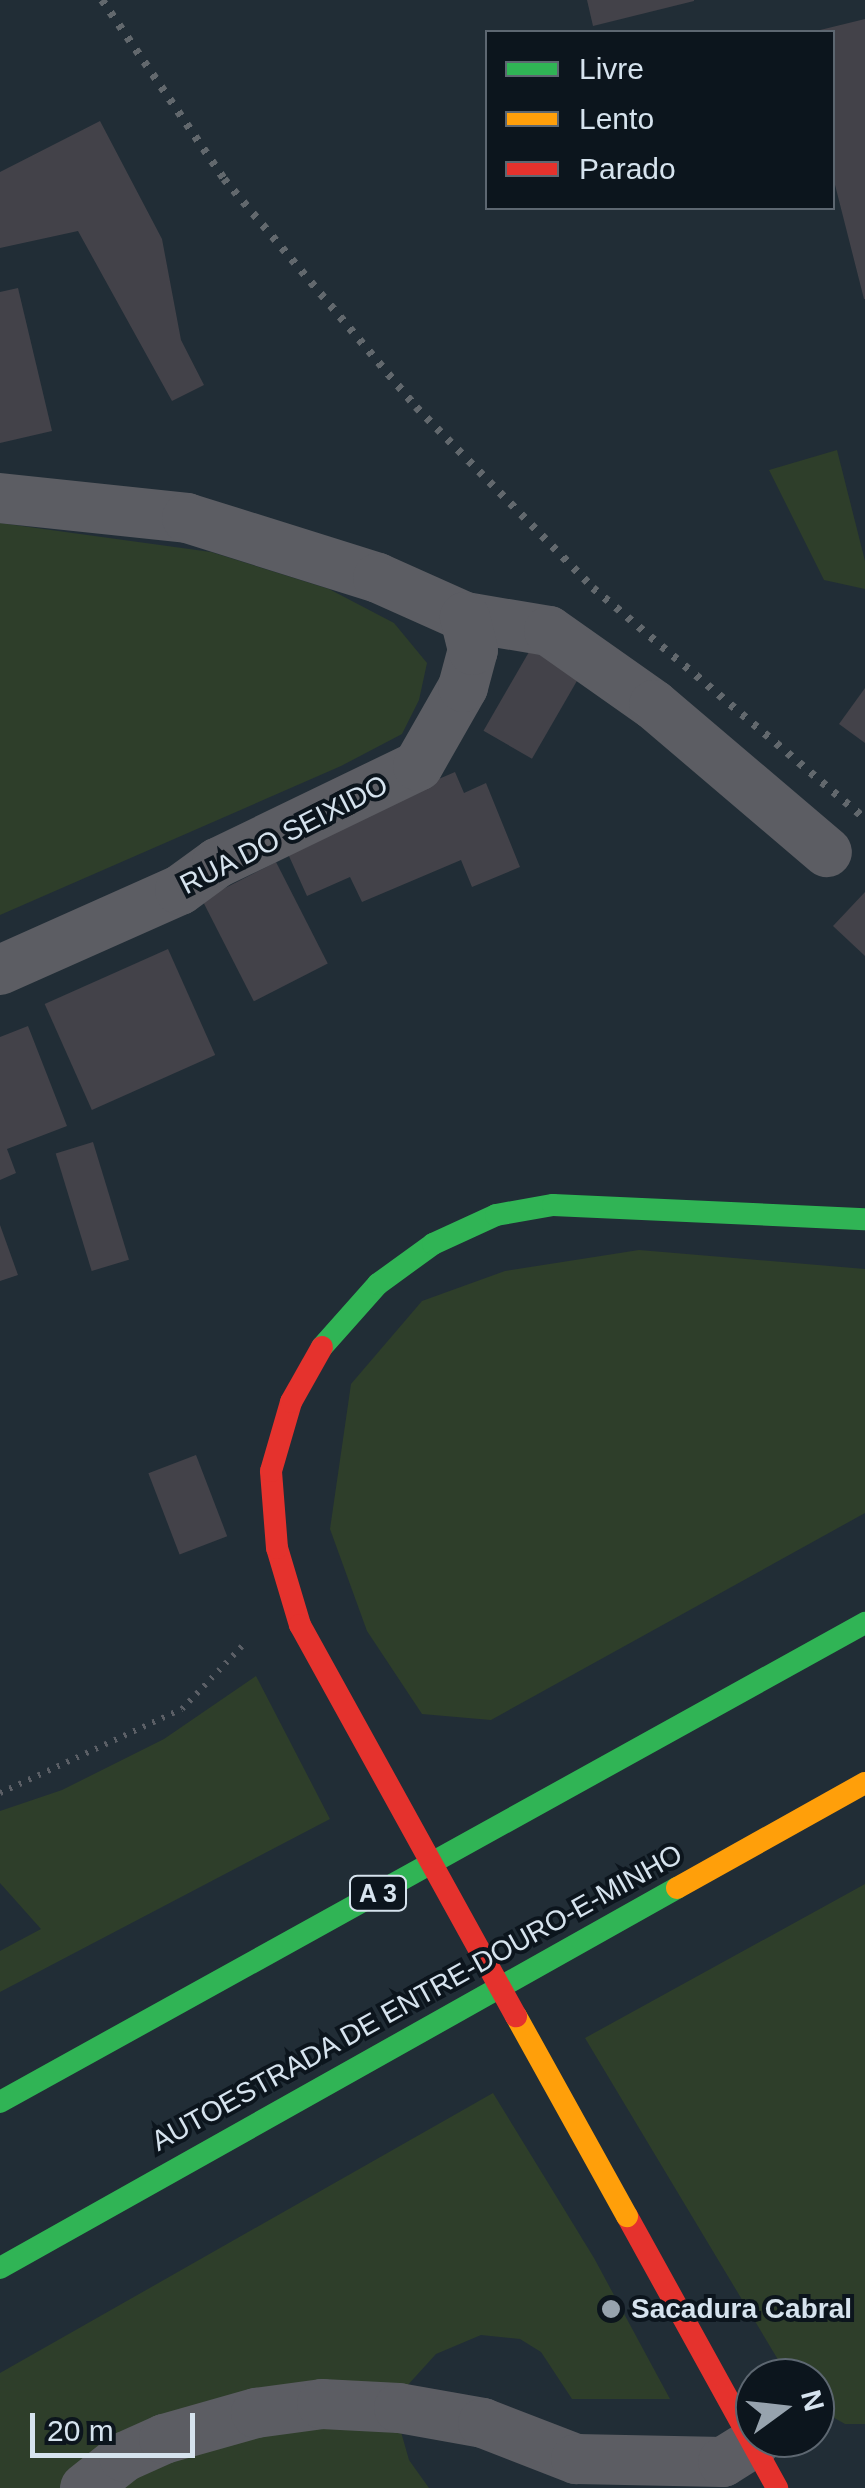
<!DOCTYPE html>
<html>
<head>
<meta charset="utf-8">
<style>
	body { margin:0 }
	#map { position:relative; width:865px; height:2488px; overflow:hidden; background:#212d36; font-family:Helvetica,sans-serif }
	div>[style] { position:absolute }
	.green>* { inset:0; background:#2e3e2a }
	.building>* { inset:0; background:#434249; transform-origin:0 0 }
	.path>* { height:6px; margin-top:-3px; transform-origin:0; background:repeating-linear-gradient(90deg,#5b5f66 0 2.5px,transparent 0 10.5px) }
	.street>* { height:50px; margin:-25px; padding:0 25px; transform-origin:25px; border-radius:25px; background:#5c5d63 }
	.fast>* { height:22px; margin:-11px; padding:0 11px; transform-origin:11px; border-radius:11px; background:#30b455 }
	.slow>* { height:22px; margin:-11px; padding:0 11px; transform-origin:11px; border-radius:11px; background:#ff9f0a }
	.jam>* { height:22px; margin:-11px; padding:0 11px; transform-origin:11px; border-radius:11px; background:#e5322d }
	.rail>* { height:8px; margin-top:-4px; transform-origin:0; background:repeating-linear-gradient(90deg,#62686d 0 5px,transparent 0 15px) }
	.slow-bridge>* { height:22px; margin:-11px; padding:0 11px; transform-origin:11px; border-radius:11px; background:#ff9f0a }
	.jam-bridge>* { height:22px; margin:-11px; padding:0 11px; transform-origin:11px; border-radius:11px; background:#e5322d }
	.dots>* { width:28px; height:28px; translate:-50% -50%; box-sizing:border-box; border:5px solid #0c151d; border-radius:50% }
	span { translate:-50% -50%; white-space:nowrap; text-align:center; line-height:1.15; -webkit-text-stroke:8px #0c151d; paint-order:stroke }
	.shield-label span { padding:2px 8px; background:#0c151d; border:2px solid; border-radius:8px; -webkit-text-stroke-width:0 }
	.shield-label { font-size:25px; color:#d6e3ee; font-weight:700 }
	.street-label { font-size:28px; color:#d6e3ee }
	.poi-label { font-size:28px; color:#d6e3ee; font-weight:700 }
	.left { translate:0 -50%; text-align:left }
	.legend { position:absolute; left:485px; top:30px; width:350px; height:180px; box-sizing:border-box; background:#0c151d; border:2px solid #5d6771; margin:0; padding:12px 18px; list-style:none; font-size:30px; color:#d6e3ee }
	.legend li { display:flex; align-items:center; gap:20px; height:50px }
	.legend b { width:50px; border:2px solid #5d6771 }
	.north { position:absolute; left:735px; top:2358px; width:100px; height:100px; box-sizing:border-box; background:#0c151d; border:2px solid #5d6771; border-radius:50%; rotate:75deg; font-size:28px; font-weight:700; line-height:40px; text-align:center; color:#d6e3ee }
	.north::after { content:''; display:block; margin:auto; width:35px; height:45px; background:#97a3ae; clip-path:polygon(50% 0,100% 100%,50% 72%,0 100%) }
	.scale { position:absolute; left:30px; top:2413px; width:165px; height:45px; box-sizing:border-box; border:5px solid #d6e3ee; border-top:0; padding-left:12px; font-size:30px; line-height:35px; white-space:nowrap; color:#d6e3ee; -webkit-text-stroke:8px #0c151d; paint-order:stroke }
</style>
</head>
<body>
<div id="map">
	<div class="green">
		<i style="clip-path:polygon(837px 450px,865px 561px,865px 589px,824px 580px,769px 470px)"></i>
		<i style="clip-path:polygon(0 523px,211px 552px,329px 589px,394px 623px,427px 663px,419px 700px,402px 734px,341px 766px,0 915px)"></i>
		<i style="clip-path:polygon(639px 1250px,865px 1269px,865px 1513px,491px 1720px,422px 1714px,367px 1631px,330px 1529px,351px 1384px,422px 1301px,505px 1271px)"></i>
		<i style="clip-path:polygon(256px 1676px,330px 1819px,0 1992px,0 1951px,41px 1929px,0 1883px,0 1811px,62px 1790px,164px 1739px)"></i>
		<i style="clip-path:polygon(865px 1884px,865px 2424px,845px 2424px,815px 2407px,815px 2378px,789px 2378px,585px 2038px)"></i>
		<i style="clip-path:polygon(493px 2093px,594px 2258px,670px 2399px,572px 2399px,541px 2352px,520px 2339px,481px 2335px,436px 2354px,406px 2387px,65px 2488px,0 2488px,0 2373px)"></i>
		<i style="clip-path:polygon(399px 2425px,409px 2460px,429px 2488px,113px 2488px,142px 2466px,258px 2430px)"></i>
	</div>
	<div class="building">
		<i style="clip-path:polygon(587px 0,694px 0,694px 1px,593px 26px)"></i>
		<i style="clip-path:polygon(865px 19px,865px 299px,864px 299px,832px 173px,832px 32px,816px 31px)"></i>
		<i style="clip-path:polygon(100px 121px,162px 239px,181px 340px,204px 385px,172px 401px,78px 231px,0 248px,0 172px)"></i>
		<i style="clip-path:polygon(18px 288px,52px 431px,0 443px,0 292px)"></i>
		<i style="left:533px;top:645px;width:56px;height:99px;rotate:30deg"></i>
		<i style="clip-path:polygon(865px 688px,865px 743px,839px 724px)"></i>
		<i style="clip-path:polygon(455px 772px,464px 793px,486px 783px,520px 867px,472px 887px,461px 860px,362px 902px,350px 877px,307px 896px,284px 845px)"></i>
		<i style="left:276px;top:862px;width:114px;height:83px;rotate:63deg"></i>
		<i style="clip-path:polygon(865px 892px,865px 956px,833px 926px)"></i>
		<i style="left:168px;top:949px;width:116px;height:135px;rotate:66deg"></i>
		<i style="clip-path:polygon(28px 1026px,67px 1126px,7px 1149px,16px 1173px,0 1180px,0 1037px)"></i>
		<i style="left:93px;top:1142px;width:123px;height:39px;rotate:73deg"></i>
		<i style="clip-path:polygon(0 1225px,18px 1275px,0 1281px)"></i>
		<i style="left:196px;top:1455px;width:87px;height:51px;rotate:69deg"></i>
	</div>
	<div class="path">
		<i style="left:0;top:1793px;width:200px;rotate:-24.8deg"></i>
		<i style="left:182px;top:1709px;width:93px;rotate:-46.3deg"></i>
	</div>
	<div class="street">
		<i style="left:0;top:498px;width:188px;rotate:6.1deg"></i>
		<i style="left:187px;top:518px;width:200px;rotate:17.4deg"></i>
		<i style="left:378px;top:578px;width:95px;rotate:24.1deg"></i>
		<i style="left:465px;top:617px;width:85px;rotate:9.5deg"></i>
		<i style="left:549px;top:631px;width:128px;rotate:35.2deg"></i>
		<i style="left:654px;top:705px;width:227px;rotate:40.4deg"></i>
		<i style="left:0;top:970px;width:197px;rotate:-24deg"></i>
		<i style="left:180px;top:890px;width:46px;rotate:-36.1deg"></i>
		<i style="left:217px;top:863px;width:223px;rotate:-25.8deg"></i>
		<i style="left:418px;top:766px;width:91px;rotate:-60.3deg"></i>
		<i style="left:463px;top:687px;width:38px;rotate:-75deg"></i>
		<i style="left:473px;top:650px;width:34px;rotate:-104deg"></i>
		<i style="left:85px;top:2488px;width:50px;rotate:-38.5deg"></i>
		<i style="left:124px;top:2457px;width:44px;rotate:-24.2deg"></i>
		<i style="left:164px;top:2439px;width:96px;rotate:-15.8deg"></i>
		<i style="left:256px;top:2413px;width:67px;rotate:-7.8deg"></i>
		<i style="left:322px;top:2404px;width:77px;rotate:3deg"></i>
		<i style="left:399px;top:2408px;width:85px;rotate:10.1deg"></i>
		<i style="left:483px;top:2423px;width:100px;rotate:21.2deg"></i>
		<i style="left:576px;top:2459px;width:147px;rotate:1.2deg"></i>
		<i style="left:723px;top:2462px;width:39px;rotate:-32deg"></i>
	</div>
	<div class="fast">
		<i style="left:322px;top:1347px;width:84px;rotate:-48.4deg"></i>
		<i style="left:378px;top:1284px;width:68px;rotate:-36deg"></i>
		<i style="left:433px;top:1244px;width:69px;rotate:-24.7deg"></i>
		<i style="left:496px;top:1215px;width:58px;rotate:-10deg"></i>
		<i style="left:553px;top:1205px;width:312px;rotate:2.6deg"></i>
		<i style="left:0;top:2102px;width:989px;rotate:-28.98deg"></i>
		<i style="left:0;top:2268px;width:776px;rotate:-29.31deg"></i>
	</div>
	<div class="slow">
		<i style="left:677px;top:1888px;width:215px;rotate:-29.2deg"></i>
	</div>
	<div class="jam">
		<i style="left:300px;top:1625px;width:80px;rotate:-106.6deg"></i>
		<i style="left:277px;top:1548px;width:77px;rotate:-94.5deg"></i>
		<i style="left:271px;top:1471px;width:72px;rotate:-73.8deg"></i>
		<i style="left:291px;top:1402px;width:63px;rotate:-60.6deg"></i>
		<i style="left:627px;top:2216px;width:311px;rotate:61.1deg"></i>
	</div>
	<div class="rail">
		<i style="left:102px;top:0;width:217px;rotate:55.7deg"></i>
		<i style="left:224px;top:179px;width:298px;rotate:49.9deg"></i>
		<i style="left:416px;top:407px;width:253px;rotate:45.6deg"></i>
		<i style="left:593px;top:588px;width:357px;rotate:40.3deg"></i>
	</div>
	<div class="slow-bridge">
		<i style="left:516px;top:2016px;width:229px;rotate:61deg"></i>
	</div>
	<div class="jam-bridge">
		<i style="left:300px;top:1625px;width:447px;rotate:61.1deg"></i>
	</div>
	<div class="dots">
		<i style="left:611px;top:2309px;background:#97a3ae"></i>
	</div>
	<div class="shield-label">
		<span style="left:378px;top:1893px">A 3</span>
	</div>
	<div class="street-label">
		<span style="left:284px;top:835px;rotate:-27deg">RUA DO SEIXIDO</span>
		<span style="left:417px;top:1998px;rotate:-29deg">AUTOESTRADA DE ENTRE-DOURO-E-MINHO</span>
	</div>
	<div class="poi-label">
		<span class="left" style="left:631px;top:2309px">Sacadura Cabral</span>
	</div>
	<ul class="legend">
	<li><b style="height:12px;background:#30b455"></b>Livre</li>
	<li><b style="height:12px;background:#ff9f0a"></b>Lento</li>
	<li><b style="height:12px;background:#e5322d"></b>Parado</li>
	</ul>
	<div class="north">N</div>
	<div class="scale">20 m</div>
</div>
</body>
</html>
